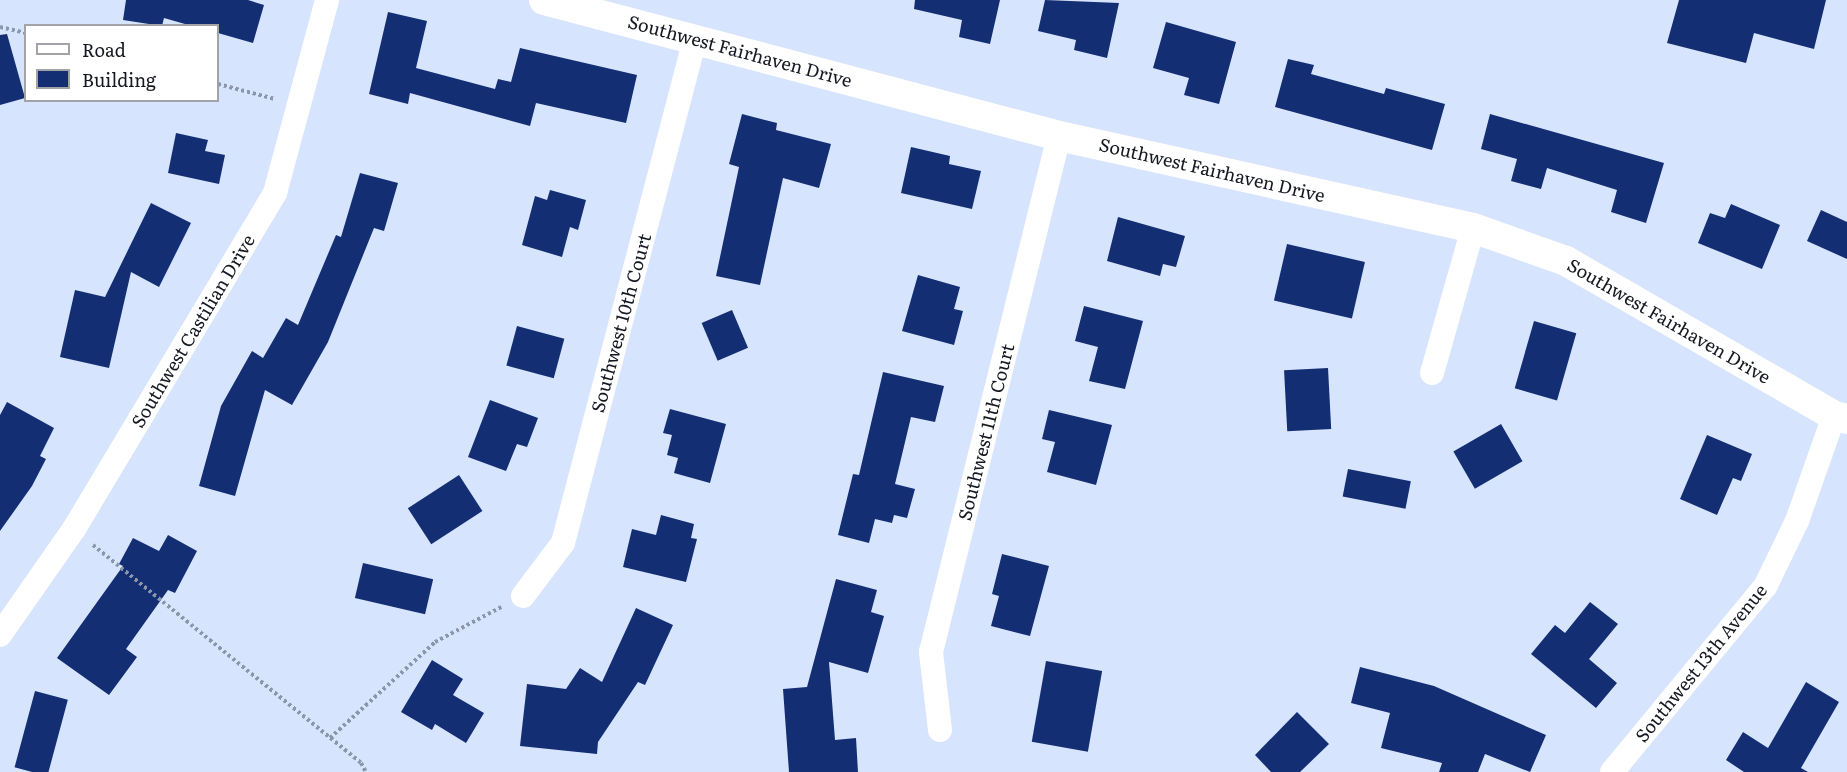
<!DOCTYPE html>
<html>
<head>
<meta charset="utf-8">
<style>
	body { margin:0 }
	#map { position:relative; width:1847px; height:772px; overflow:hidden; background:#d7e4fe; font-family:Literata,serif }
	div>[style] { position:absolute }
	.building>* { inset:0; background:#132e73; transform-origin:0 0 }
	.path>* { height:4px; margin-top:-2px; transform-origin:0; background:repeating-linear-gradient(90deg,#8c96a9 0 3px,transparent 0 6px) }
	.minor>* { height:24px; margin:-12px; padding:0 12px; transform-origin:12px; border-radius:12px; background:#fff }
	.tertiary>* { height:30px; margin:-15px; padding:0 15px; transform-origin:15px; border-radius:15px; background:#fff }
	span { translate:-50% -50%; white-space:nowrap; text-align:center; line-height:1.15; -webkit-text-stroke:6px #fff; paint-order:stroke }
	.street-label { font-size:18px; color:#141821 }
	.legend { position:absolute; left:24px; top:24px; width:195px; height:78px; box-sizing:border-box; background:#fff; border:2px solid #a1a3a6; margin:0; padding:8px 10px; list-style:none; font-size:18px; color:#141821 }
	.legend li { display:flex; align-items:center; gap:12px; height:30px }
	.legend b { width:30px; border:2px solid #a1a3a6 }
</style>
</head>
<body>
<div id="map">
	<div class="building">
		<i style="clip-path:polygon(126px 0,248px 0,264px 5px,253px 43px,218px 33px,218px 26px,192px 26px,164px 18px,162px 26px,123px 20px)"></i>
		<i style="clip-path:polygon(915px 0,1000px 0,990px 44px,959px 37px,962px 20px,914px 9px)"></i>
		<i style="clip-path:polygon(1045px 0,1119px 3px,1107px 58px,1074px 50px,1076px 40px,1038px 31px)"></i>
		<i style="clip-path:polygon(1679px 0,1826px 0,1814px 49px,1754px 33px,1746px 63px,1667px 43px)"></i>
		<i style="clip-path:polygon(388px 12px,427px 21px,416px 68px,495px 89px,498px 79px,511px 82px,520px 48px,637px 75px,626px 123px,536px 103px,530px 126px,410px 93px,408px 104px,369px 94px)"></i>
		<i style="clip-path:polygon(1166px 22px,1236px 42px,1219px 104px,1184px 95px,1189px 78px,1153px 68px)"></i>
		<i style="clip-path:polygon(7px 34px,25px 98px,0 105px,0 35px)"></i>
		<i style="clip-path:polygon(1288px 59px,1314px 65px,1311px 74px,1384px 94px,1386px 88px,1445px 104px,1432px 150px,1275px 107px)"></i>
		<i style="clip-path:polygon(742px 114px,777px 123px,776px 130px,831px 144px,819px 188px,783px 178px,760px 285px,716px 276px,739px 167px,729px 164px)"></i>
		<i style="clip-path:polygon(1490px 114px,1664px 163px,1646px 223px,1611px 212px,1617px 190px,1547px 168px,1541px 189px,1511px 181px,1517px 159px,1481px 149px)"></i>
		<i style="clip-path:polygon(176px 133px,208px 140px,205px 151px,225px 155px,219px 184px,168px 173px)"></i>
		<i style="clip-path:polygon(911px 147px,950px 156px,949px 164px,981px 171px,972px 209px,901px 193px)"></i>
		<i style="clip-path:polygon(360px 173px,398px 183px,384px 231px,374px 228px,328px 342px,292px 405px,265px 390px,235px 496px,199px 486px,221px 406px,252px 351px,263px 358px,286px 318px,298px 325px,336px 235px,341px 237px)"></i>
		<i style="clip-path:polygon(550px 190px,586px 200px,578px 230px,570px 227px,562px 257px,522px 245px,535px 196px,547px 200px)"></i>
		<i style="clip-path:polygon(151px 203px,191px 223px,159px 287px,131px 272px,109px 368px,60px 357px,75px 290px,105px 297px)"></i>
		<i style="clip-path:polygon(1731px 204px,1780px 225px,1762px 269px,1698px 243px,1710px 213px,1725px 218px)"></i>
		<i style="clip-path:polygon(1821px 210px,1847px 222px,1847px 259px,1807px 241px)"></i>
		<i style="clip-path:polygon(1118px 217px,1185px 236px,1176px 267px,1163px 264px,1160px 276px,1107px 261px)"></i>
		<i style="left:1287px;top:244px;width:80px;height:58px;rotate:13deg"></i>
		<i style="clip-path:polygon(918px 275px,960px 287px,954px 309px,963px 311px,954px 345px,902px 331px)"></i>
		<i style="clip-path:polygon(1084px 306px,1143px 321px,1125px 389px,1089px 381px,1098px 347px,1075px 341px)"></i>
		<i style="left:732px;top:310px;width:41px;height:33px;rotate:67deg"></i>
		<i style="left:1534px;top:321px;width:44px;height:70px;rotate:16deg"></i>
		<i style="left:517px;top:326px;width:49px;height:41px;rotate:15deg"></i>
		<i style="left:1328px;top:368px;width:61px;height:44px;rotate:87deg"></i>
		<i style="clip-path:polygon(883px 372px,944px 386px,935px 422px,911px 417px,895px 484px,915px 489px,907px 518px,894px 515px,892px 523px,875px 519px,869px 543px,838px 535px,853px 474px,859px 475px)"></i>
		<i style="clip-path:polygon(490px 400px,538px 418px,527px 447px,517px 444px,506px 471px,468px 457px)"></i>
		<i style="clip-path:polygon(7px 402px,54px 428px,40px 456px,46px 459px,32px 486px,0 531px,0 415px)"></i>
		<i style="clip-path:polygon(670px 409px,726px 424px,710px 483px,674px 473px,678px 458px,667px 455px,672px 435px,663px 433px)"></i>
		<i style="clip-path:polygon(1049px 410px,1112px 425px,1096px 485px,1047px 472px,1055px 442px,1042px 439px)"></i>
		<i style="left:1501px;top:424px;width:43px;height:55px;rotate:60deg"></i>
		<i style="clip-path:polygon(1707px 435px,1752px 454px,1741px 481px,1733px 478px,1717px 515px,1680px 499px)"></i>
		<i style="left:1348px;top:469px;width:64px;height:28px;rotate:11deg"></i>
		<i style="left:459px;top:475px;width:43px;height:61px;rotate:57deg"></i>
		<i style="clip-path:polygon(661px 515px,694px 524px,691px 538px,697px 539px,686px 582px,623px 567px,632px 529px,656px 535px)"></i>
		<i style="clip-path:polygon(168px 535px,197px 551px,175px 593px,168px 590px,126px 649px,137px 657px,109px 695px,57px 658px,123px 566px,119px 564px,133px 538px,159px 551px)"></i>
		<i style="clip-path:polygon(1002px 554px,1049px 566px,1030px 636px,991px 626px,999px 596px,992px 594px)"></i>
		<i style="left:363px;top:563px;width:72px;height:36px;rotate:13deg"></i>
		<i style="clip-path:polygon(836px 579px,877px 590px,871px 612px,884px 616px,868px 673px,829px 662px,835px 740px,856px 738px,858px 772px,789px 772px,783px 689px,807px 687px)"></i>
		<i style="clip-path:polygon(1590px 602px,1618px 624px,1589px 659px,1617px 683px,1596px 708px,1531px 654px,1555px 625px,1565px 633px)"></i>
		<i style="clip-path:polygon(636px 608px,673px 625px,645px 685px,638px 682px,598px 742px,597px 754px,520px 746px,527px 684px,566px 689px,580px 668px,602px 682px)"></i>
		<i style="clip-path:polygon(432px 660px,463px 679px,453px 695px,484px 713px,466px 743px,435px 724px,432px 730px,401px 712px)"></i>
		<i style="left:1046px;top:661px;width:57px;height:82px;rotate:10deg"></i>
		<i style="clip-path:polygon(1360px 667px,1434px 686px,1546px 735px,1530px 772px,1485px 754px,1478px 772px,1439px 772px,1442px 763px,1381px 748px,1390px 713px,1351px 703px)"></i>
		<i style="clip-path:polygon(1806px 682px,1839px 702px,1801px 768px,1808px 772px,1744px 772px,1726px 760px,1743px 732px,1768px 748px)"></i>
		<i style="left:35px;top:691px;width:34px;height:79px;rotate:15deg"></i>
		<i style="clip-path:polygon(1297px 712px,1329px 744px,1300px 772px,1271px 772px,1255px 755px)"></i>
	</div>
	<div class="path">
		<i style="left:0;top:27px;width:27px;rotate:13deg"></i>
		<i style="left:218px;top:84px;width:59px;rotate:14.7deg"></i>
		<i style="left:93px;top:545px;width:345px;rotate:39.1deg"></i>
		<i style="left:361px;top:763px;width:10px;rotate:61deg"></i>
		<i style="left:330px;top:738px;width:142px;rotate:-42.4deg"></i>
		<i style="left:435px;top:642px;width:75px;rotate:-27.9deg"></i>
	</div>
	<div class="minor">
		<i style="left:1432px;top:373px;width:151px;rotate:-74.2deg"></i>
		<i style="left:523px;top:596px;width:66px;rotate:-53deg"></i>
		<i style="left:563px;top:543px;width:521px;rotate:-75.32deg"></i>
		<i style="left:0;top:635px;width:129px;rotate:-55.1deg"></i>
		<i style="left:74px;top:529px;width:392px;rotate:-59.1deg"></i>
		<i style="left:275px;top:193px;width:200px;rotate:-74.9deg"></i>
		<i style="left:940px;top:730px;width:79px;rotate:-96.6deg"></i>
		<i style="left:931px;top:652px;width:532px;rotate:-76.07deg"></i>
		<i style="left:1612px;top:772px;width:242px;rotate:-50.5deg"></i>
		<i style="left:1766px;top:585px;width:71px;rotate:-64.2deg"></i>
		<i style="left:1797px;top:521px;width:111px;rotate:-70.6deg"></i>
	</div>
	<div class="tertiary">
		<i style="left:544px;top:0;width:533px;rotate:14.79deg"></i>
		<i style="left:1059px;top:136px;width:424px;rotate:12.5deg"></i>
		<i style="left:1473px;top:228px;width:99px;rotate:19.5deg"></i>
		<i style="left:1566px;top:261px;width:310px;rotate:30deg"></i>
		<i style="left:1834px;top:416px;width:13px;rotate:13deg"></i>
	</div>
	<div class="street-label">
		<span style="left:740px;top:51px;rotate:15deg">Southwest Fairhaven Drive</span>
		<span style="left:1212px;top:170px;rotate:13deg">Southwest Fairhaven Drive</span>
		<span style="left:1669px;top:321px;rotate:30deg">Southwest Fairhaven Drive</span>
		<span style="left:621px;top:323px;rotate:-75deg">Southwest 10th Court</span>
		<span style="left:193px;top:331px;rotate:-59deg">Southwest Castilian Drive</span>
		<span style="left:986px;top:432px;rotate:-76deg">Southwest 11th Court</span>
		<span style="left:1701px;top:663px;rotate:-51deg">Southwest 13th Avenue</span>
	</div>
	<ul class="legend">
	<li><b style="height:8px;background:#fff"></b>Road</li>
	<li><b style="height:16px;background:#132e73"></b>Building</li>
	</ul>
</div>
</body>
</html>
